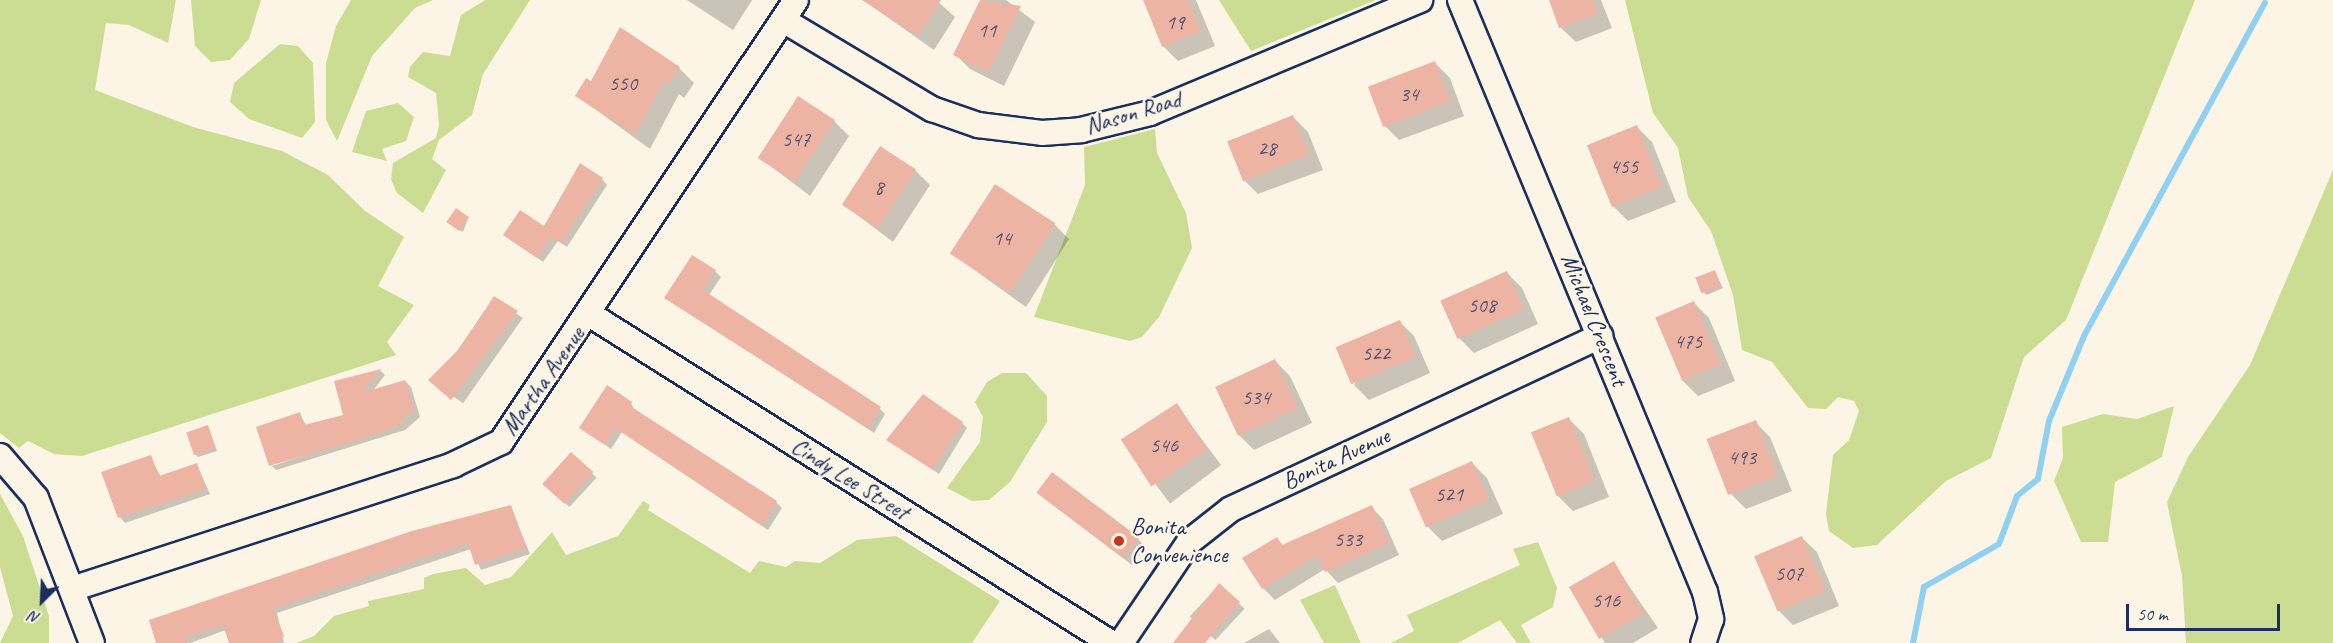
<!DOCTYPE html>
<html>
<head>
<meta charset="utf-8">
<style>
	body { margin:0 }
	#map { position:relative; width:2333px; height:643px; overflow:hidden; background:#fcf5e5; font-family:Caveat,sans-serif }
	div>[style] { position:absolute }
	.green>* { inset:0; background:#cbdd92 }
	.shadow>* { inset:0; background:#0003; transform-origin:0 0 }
	.stream>* { height:6px; margin:-3px; padding:0 3px; transform-origin:3px; border-radius:3px; background:#90d0f1 }
	.building>* { inset:0; background:#edb4a4; transform-origin:0 0 }
	.roads { filter:drop-shadow(2px 0 #1b2f5e) drop-shadow(-2px 0 #1b2f5e) drop-shadow(0 2px #1b2f5e) drop-shadow(0 -2px #1b2f5e) }
	.minor>* { height:24px; margin:-12px; padding:0 12px; transform-origin:12px; border-radius:12px; background:#fcf5e5 }
	.dots>* { width:16px; height:16px; translate:-50% -50%; box-sizing:border-box; border:3px solid #fcf5e5; border-radius:50% }
	span { translate:-50% -50%; white-space:nowrap; text-align:center; line-height:1.15; -webkit-text-stroke:5px #fcf5e5; paint-order:stroke }
	.number-label { font-size:21px; color:#505070 }
	.number-label span { -webkit-text-stroke-width:0 }
	.street-label { font-size:24px; color:#1b2f5e }
	.poi-label { font-size:24px; color:#1b2f5e }
	.left { translate:0 -50%; text-align:left }
	.north { position:absolute; left:12px; top:571px; width:60px; height:60px; -webkit-text-stroke:4px #fcf5e5; paint-order:stroke; rotate:204deg; font-size:16px; font-weight:700; line-height:24px; text-align:center; color:#1b2f5e }
	.north::after { content:''; display:block; margin:auto; width:21px; height:27px; background:#1b2f5e; clip-path:polygon(50% 0,100% 100%,50% 72%,0 100%) }
	.scale { position:absolute; left:2126px; top:604px; width:154px; height:27px; box-sizing:border-box; border:3px solid #1b2f5e; border-top:0; padding-left:8px; font-size:18px; line-height:21px; white-space:nowrap; color:#1b2f5e; -webkit-text-stroke:4px #fcf5e5; paint-order:stroke }
</style>
</head>
<body>
<div id="map">
	<div class="green">
		<i style="clip-path:polygon(0 0,176px 0,168px 43px,129px 25px,106px 23px,95px 90px,193px 127px,282px 151px,328px 175px,365px 211px,404px 237px,378px 286px,414px 305px,387px 342px,396px 355px,82px 456px,54px 454px,28px 441px,19px 448px,0 433px)"></i>
		<i style="clip-path:polygon(191px 0,261px 0,249px 39px,230px 60px,211px 62px,195px 46px)"></i>
		<i style="clip-path:polygon(351px 0,433px 0,415px 8px,372px 56px,337px 141px,326px 120px,326px 63px,336px 26px)"></i>
		<i style="clip-path:polygon(485px 0,530px 0,483px 74px,472px 115px,439px 140px,432px 159px,446px 170px,423px 213px,397px 193px,391px 179px,393px 163px,436px 138px,439px 125px,436px 93px,408px 77px,410px 67px,423px 52px,450px 56px,461px 15px)"></i>
		<i style="clip-path:polygon(1219px 0,1376px 0,1251px 51px)"></i>
		<i style="clip-path:polygon(1625px 0,2195px 0,2066px 320px,2024px 357px,1991px 458px,1946px 481px,1877px 545px,1853px 548px,1829px 531px,1826px 514px,1833px 455px,1849px 440px,1859px 411px,1854px 401px,1838px 397px,1826px 409px,1808px 408px,1772px 362px,1742px 350px,1733px 295px,1711px 231px,1688px 197px,1678px 148px,1653px 113px)"></i>
		<i style="clip-path:polygon(280px 44px,298px 46px,313px 63px,315px 122px,302px 138px,249px 119px,230px 102px,234px 83px)"></i>
		<i style="clip-path:polygon(398px 103px,414px 117px,406px 141px,382px 149px,387px 161px,352px 152px,366px 111px)"></i>
		<i style="clip-path:polygon(1155px 129px,1157px 153px,1186px 213px,1192px 248px,1159px 317px,1142px 337px,1130px 341px,1034px 317px,1085px 185px,1084px 147px)"></i>
		<i style="clip-path:polygon(2333px 170px,2333px 643px,2186px 643px,2182px 576px,2167px 502px,2188px 457px,2250px 365px)"></i>
		<i style="clip-path:polygon(1002px 373px,1026px 373px,1047px 396px,1047px 422px,1010px 482px,989px 500px,972px 501px,947px 488px,980px 442px,983px 417px,975px 402px,987px 382px)"></i>
		<i style="clip-path:polygon(2174px 406px,2162px 457px,2115px 482px,2108px 542px,2081px 542px,2054px 481px,2063px 458px,2062px 427px,2103px 414px,2137px 419px)"></i>
		<i style="clip-path:polygon(0 494px,23px 536px,49px 616px,49px 643px,0 643px,13px 616px,0 567px)"></i>
		<i style="clip-path:polygon(643px 501px,650px 505px,648px 510px,750px 573px,759px 561px,786px 567px,795px 561px,820px 563px,857px 540px,896px 536px,1000px 601px,972px 643px,296px 643px,314px 636px,334px 616px,369px 606px,368px 601px,424px 589px,424px 578px,433px 574px,466px 568px,485px 585px,511px 577px,552px 532px,566px 555px,618px 536px)"></i>
		<i style="clip-path:polygon(1538px 542px,1557px 588px,1553px 607px,1521px 625px,1531px 643px,1517px 643px,1500px 620px,1458px 643px,1391px 643px,1414px 631px,1407px 615px,1520px 565px,1513px 549px)"></i>
		<i style="clip-path:polygon(1335px 585px,1358px 637px,1361px 643px,1324px 643px,1300px 600px)"></i>
	</div>
	<div class="shadow">
		<i style="clip-path:polygon(687px 0,752px 0,733px 30px)"></i>
		<i style="clip-path:polygon(863px 0,936px 0,955px 17px,934px 50px)"></i>
		<i style="clip-path:polygon(982px 0,1006px 0,1035px 22px,1004px 86px,970px 69px,955px 54px)"></i>
		<i style="clip-path:polygon(1144px 0,1196px 0,1215px 46px,1178px 61px,1163px 46px)"></i>
		<i style="clip-path:polygon(1550px 0,1601px 0,1612px 28px,1576px 42px,1560px 27px)"></i>
		<i style="clip-path:polygon(1435px 63px,1450px 78px,1464px 116px,1399px 140px,1384px 125px)"></i>
		<i style="clip-path:polygon(679px 68px,694px 83px,684px 98px,679px 94px,650px 149px,577px 96px,592px 83px)"></i>
		<i style="clip-path:polygon(1293px 117px,1308px 132px,1323px 170px,1258px 194px,1243px 179px,1228px 141px)"></i>
		<i style="clip-path:polygon(834px 121px,849px 136px,810px 196px,760px 158px)"></i>
		<i style="clip-path:polygon(1637px 127px,1652px 142px,1676px 202px,1628px 221px,1613px 206px,1589px 146px)"></i>
		<i style="clip-path:polygon(915px 170px,930px 185px,893px 242px,844px 205px)"></i>
		<i style="clip-path:polygon(602px 179px,607px 185px,567px 247px,558px 241px,543px 262px,505px 235px,544px 228px)"></i>
		<i style="clip-path:polygon(468px 218px,463px 232px,451px 225px)"></i>
		<i style="clip-path:polygon(1054px 224px,1069px 239px,1026px 307px,952px 254px)"></i>
		<i style="clip-path:polygon(715px 271px,721px 277px,709px 295px,880px 409px,885px 414px,874px 433px,666px 298px)"></i>
		<i style="clip-path:polygon(1715px 272px,1723px 288px,1707px 295px,1704px 293px)"></i>
		<i style="clip-path:polygon(1507px 273px,1522px 288px,1538px 324px,1474px 353px,1459px 338px)"></i>
		<i style="left:494px;top:298px;width:35px;height:104px;rotate:35deg"></i>
		<i style="clip-path:polygon(1694px 303px,1709px 318px,1735px 381px,1698px 396px,1683px 381px)"></i>
		<i style="clip-path:polygon(1399px 321px,1414px 336px,1430px 373px,1369px 400px,1354px 385px)"></i>
		<i style="clip-path:polygon(1275px 361px,1290px 376px,1312px 423px,1254px 450px,1239px 435px)"></i>
		<i style="clip-path:polygon(380px 370px,385px 375px,372px 392px,405px 381px,411px 387px,420px 417px,405px 430px,276px 470px,272px 466px,407px 421px,270px 465px,299px 414px,307px 426px,345px 416px,336px 382px)"></i>
		<i style="clip-path:polygon(631px 403px,635px 411px,776px 502px,782px 508px,768px 530px,622px 432px,611px 449px,581px 428px)"></i>
		<i style="left:1176px;top:405px;width:75px;height:64px;rotate:53deg"></i>
		<i style="clip-path:polygon(1569px 419px,1584px 434px,1609px 497px,1573px 511px,1558px 496px)"></i>
		<i style="clip-path:polygon(1755px 422px,1770px 437px,1792px 491px,1746px 509px,1731px 494px)"></i>
		<i style="clip-path:polygon(962px 423px,967px 428px,939px 474px,888px 440px)"></i>
		<i style="clip-path:polygon(207px 427px,217px 451px,198px 457px,195px 454px)"></i>
		<i style="left:571px;top:454px;width:35px;height:40px;rotate:43deg"></i>
		<i style="clip-path:polygon(150px 457px,161px 477px,197px 465px,210px 494px,125px 523px,120px 517px)"></i>
		<i style="clip-path:polygon(1472px 463px,1487px 478px,1503px 514px,1442px 541px,1427px 526px)"></i>
		<i style="clip-path:polygon(1047px 500px,1138px 539px,1146px 547px,1132px 565px)"></i>
		<i style="clip-path:polygon(511px 507px,530px 554px,481px 570px,471px 549px,277px 613px,284px 643px,230px 643px,226px 630px,190px 643px,158px 643px)"></i>
		<i style="clip-path:polygon(1371px 507px,1383px 519px,1399px 555px,1338px 583px,1325px 569px,1275px 600px,1263px 588px,1277px 539px,1284px 546px)"></i>
		<i style="clip-path:polygon(1801px 537px,1817px 552px,1839px 606px,1793px 625px,1778px 610px)"></i>
		<i style="clip-path:polygon(1613px 563px,1658px 628px,1633px 643px,1605px 643px,1571px 588px)"></i>
		<i style="left:1219px;top:585px;width:35px;height:43px;rotate:43deg"></i>
		<i style="clip-path:polygon(1269px 629px,1280px 643px,1244px 643px)"></i>
	</div>
	<div class="stream">
		<i style="left:1913px;top:643px;width:57px;rotate:-78.9deg"></i>
		<i style="left:1924px;top:587px;width:86px;rotate:-29.8deg"></i>
		<i style="left:1999px;top:544px;width:51px;rotate:-69.4deg"></i>
		<i style="left:2017px;top:496px;width:27px;rotate:-39deg"></i>
		<i style="left:2038px;top:479px;width:59px;rotate:-79.3deg"></i>
		<i style="left:2049px;top:421px;width:92px;rotate:-67.6deg"></i>
		<i style="left:2084px;top:336px;width:379px;rotate:-61.5deg"></i>
	</div>
	<div class="building">
		<i style="clip-path:polygon(862px 0,941px 0,918px 36px)"></i>
		<i style="clip-path:polygon(980px 0,1021px 6px,989px 72px,953px 55px)"></i>
		<i style="clip-path:polygon(1143px 0,1188px 0,1201px 31px,1162px 47px)"></i>
		<i style="clip-path:polygon(1549px 0,1593px 0,1598px 13px,1559px 28px)"></i>
		<i style="clip-path:polygon(620px 27px,680px 67px,669px 84px,664px 81px,635px 135px,575px 96px,586px 78px,591px 81px)"></i>
		<i style="left:1435px;top:61px;width:43px;height:72px;rotate:69deg"></i>
		<i style="left:798px;top:96px;width:44px;height:74px;rotate:33deg"></i>
		<i style="left:1293px;top:115px;width:43px;height:71px;rotate:68deg"></i>
		<i style="left:1637px;top:125px;width:67px;height:54px;rotate:68deg"></i>
		<i style="left:880px;top:146px;width:43px;height:70px;rotate:33deg"></i>
		<i style="clip-path:polygon(580px 163px,603px 178px,561px 243px,551px 237px,537px 258px,503px 235px,520px 210px,544px 226px)"></i>
		<i style="left:995px;top:184px;width:72px;height:83px;rotate:33deg"></i>
		<i style="left:456px;top:208px;width:16px;height:17px;rotate:35deg"></i>
		<i style="clip-path:polygon(692px 255px,716px 270px,703px 290px,881px 407px,868px 428px,664px 298px)"></i>
		<i style="left:1715px;top:270px;width:17px;height:21px;rotate:69deg"></i>
		<i style="left:1507px;top:271px;width:42px;height:73px;rotate:66deg"></i>
		<i style="clip-path:polygon(494px 296px,518px 311px,451px 400px,428px 380px,459px 349px)"></i>
		<i style="left:1694px;top:301px;width:69px;height:42px;rotate:67deg"></i>
		<i style="left:1400px;top:320px;width:40px;height:70px;rotate:67deg"></i>
		<i style="left:1275px;top:359px;width:54px;height:66px;rotate:65deg"></i>
		<i style="clip-path:polygon(381px 369px,361px 393px,405px 380px,415px 412px,405px 415px,400px 425px,367px 437px,269px 466px,256px 427px,300px 412px,304px 425px,343px 415px,334px 381px)"></i>
		<i style="clip-path:polygon(607px 385px,632px 402px,630px 406px,777px 501px,762px 526px,615px 428px,605px 445px,579px 428px)"></i>
		<i style="clip-path:polygon(923px 394px,963px 422px,933px 470px,886px 440px)"></i>
		<i style="left:1177px;top:403px;width:56px;height:67px;rotate:57deg"></i>
		<i style="left:1569px;top:417px;width:69px;height:41px;rotate:68deg"></i>
		<i style="left:1756px;top:420px;width:60px;height:53px;rotate:69deg"></i>
		<i style="left:208px;top:425px;width:24px;height:23px;rotate:71deg"></i>
		<i style="left:571px;top:452px;width:30px;height:43px;rotate:42deg"></i>
		<i style="clip-path:polygon(151px 455px,159px 476px,197px 463px,206px 489px,118px 518px,101px 472px)"></i>
		<i style="left:1472px;top:461px;width:42px;height:69px;rotate:66deg"></i>
		<i style="left:1052px;top:472px;width:109px;height:26px;rotate:37deg"></i>
		<i style="clip-path:polygon(511px 505px,526px 548px,475px 565px,468px 543px,273px 608px,284px 636px,276px 643px,229px 643px,223px 625px,185px 637px,187px 643px,156px 643px,149px 620px,412px 531px)"></i>
		<i style="clip-path:polygon(1372px 505px,1389px 543px,1325px 572px,1317px 555px,1262px 589px,1242px 558px,1277px 537px,1282px 545px)"></i>
		<i style="left:1802px;top:536px;width:60px;height:52px;rotate:67deg"></i>
		<i style="left:1614px;top:561px;width:60px;height:52px;rotate:60deg"></i>
		<i style="clip-path:polygon(1219px 583px,1240px 602px,1205px 643px,1173px 643px)"></i>
	</div>
	<div class="roads">
		<div class="minor">
			<i style="left:1460px;top:0;width:641px;rotate:67.52deg"></i>
			<i style="left:1705px;top:592px;width:28px;rotate:77deg"></i>
			<i style="left:1711px;top:619px;width:25px;rotate:108deg"></i>
			<i style="left:783px;top:20px;width:174px;rotate:30.9deg"></i>
			<i style="left:932px;top:109px;width:49px;rotate:19.2deg"></i>
			<i style="left:978px;top:125px;width:64px;rotate:7.1deg"></i>
			<i style="left:1042px;top:133px;width:39px;rotate:-4deg"></i>
			<i style="left:1081px;top:130px;width:71px;rotate:-13.8deg"></i>
			<i style="left:1150px;top:113px;width:293px;rotate:-22.7deg"></i>
			<i style="left:589px;top:314px;width:617px;rotate:32.22deg"></i>
			<i style="left:0;top:456px;width:55px;rotate:49.4deg"></i>
			<i style="left:36px;top:498px;width:155px;rotate:68.9deg"></i>
			<i style="left:72px;top:589px;width:401px;rotate:-18deg"></i>
			<i style="left:453px;top:465px;width:53px;rotate:-25.6deg"></i>
			<i style="left:501px;top:442px;width:531px;rotate:-56.28deg"></i>
			<i style="left:1121px;top:643px;width:122px;rotate:-56deg"></i>
			<i style="left:1189px;top:542px;width:53px;rotate:-38.2deg"></i>
			<i style="left:1231px;top:509px;width:408px;rotate:-25.1deg"></i>
		</div>
	</div>
	<div class="dots">
		<i style="left:1119px;top:541px;background:#c8321e"></i>
	</div>
	<div class="number-label">
		<span style="left:1175px;top:22px">19</span>
		<span style="left:987px;top:30px">11</span>
		<span style="left:623px;top:83px">550</span>
		<span style="left:1409px;top:94px">34</span>
		<span style="left:796px;top:139px">547</span>
		<span style="left:1267px;top:148px">28</span>
		<span style="left:1624px;top:166px">455</span>
		<span style="left:879px;top:187px">8</span>
		<span style="left:1002px;top:238px">14</span>
		<span style="left:1482px;top:305px">508</span>
		<span style="left:1688px;top:341px">475</span>
		<span style="left:1376px;top:353px">522</span>
		<span style="left:1256px;top:397px">534</span>
		<span style="left:1164px;top:445px">546</span>
		<span style="left:1742px;top:457px">493</span>
		<span style="left:1449px;top:494px">521</span>
		<span style="left:1348px;top:539px">533</span>
		<span style="left:1789px;top:573px">507</span>
		<span style="left:1606px;top:600px">516</span>
	</div>
	<div class="street-label">
		<span style="left:1133px;top:113px;rotate:-17deg">Nason Road</span>
		<span style="left:1594px;top:320px;rotate:68deg">Michael Crescent</span>
		<span style="left:543px;top:381px;rotate:-55deg">Martha Avenue</span>
		<span style="left:1336px;top:459px;rotate:-25deg">Bonita Avenue</span>
		<span style="left:850px;top:479px;rotate:32deg">Cindy Lee Street</span>
	</div>
	<div class="poi-label">
		<span class="left" style="left:1131px;top:541px">Bonita<br>Convenience</span>
	</div>
	<div class="north">N</div>
	<div class="scale">50 m</div>
</div>
</body>
</html>
